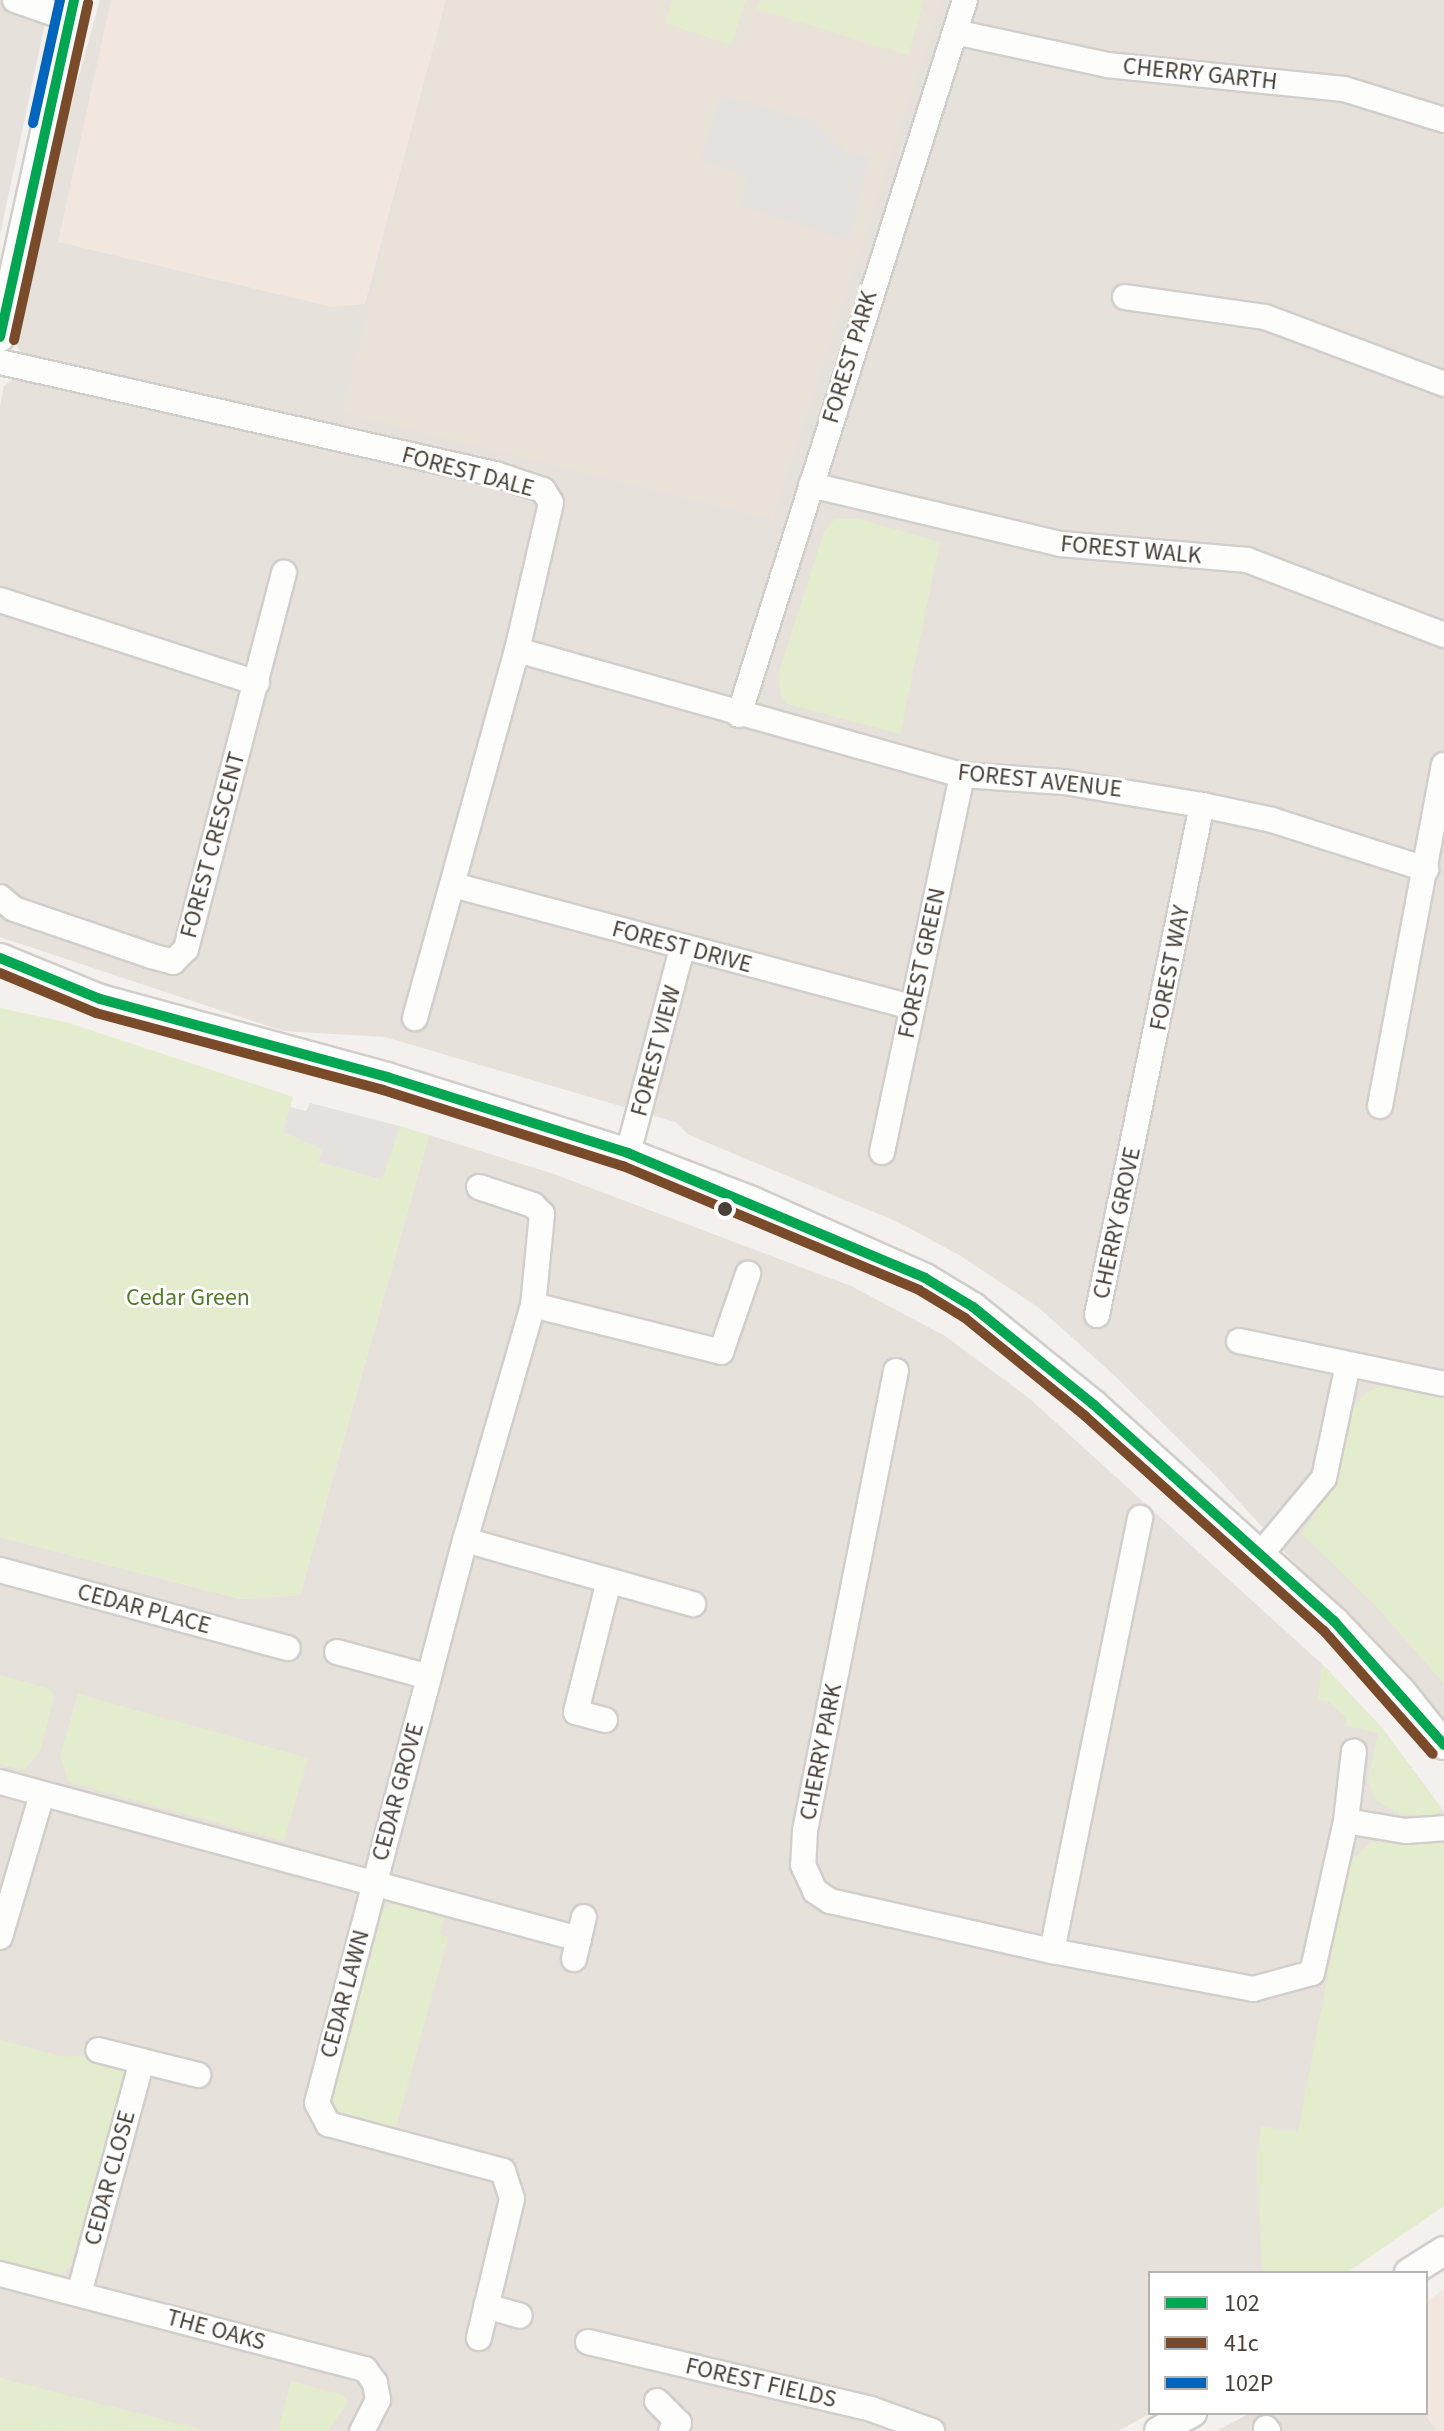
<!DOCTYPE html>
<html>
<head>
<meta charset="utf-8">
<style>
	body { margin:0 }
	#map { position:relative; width:1444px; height:2431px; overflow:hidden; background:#f3f0ed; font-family:"Source Sans 3",sans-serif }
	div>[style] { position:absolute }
	.residential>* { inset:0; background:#e7e1db }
	.commercial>* { inset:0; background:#f2e7de }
	.education>* { inset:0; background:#e9e2d9 }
	.green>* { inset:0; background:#e4ecce }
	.parking>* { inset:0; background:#e5e1de }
	.roads { filter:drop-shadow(2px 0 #d1cecb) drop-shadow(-2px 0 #d1cecb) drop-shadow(0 2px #d1cecb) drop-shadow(0 -2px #d1cecb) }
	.minor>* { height:24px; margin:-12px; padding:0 12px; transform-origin:12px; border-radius:12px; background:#fdfdfc }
	.tertiary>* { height:28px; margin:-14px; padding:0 14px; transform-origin:14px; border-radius:14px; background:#fdfdfc }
	.bus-1>* { height:10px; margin:-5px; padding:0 5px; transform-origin:5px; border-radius:5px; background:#00a651 }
	.bus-2>* { height:10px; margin:-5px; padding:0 5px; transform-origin:5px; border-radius:5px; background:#7a4b2a }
	.bus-3>* { height:10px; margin:-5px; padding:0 5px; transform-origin:5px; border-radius:5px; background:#0065bd }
	.dots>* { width:22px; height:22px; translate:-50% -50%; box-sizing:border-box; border:4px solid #fff; border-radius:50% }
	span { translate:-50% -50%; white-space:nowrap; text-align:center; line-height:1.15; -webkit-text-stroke:6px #fff; paint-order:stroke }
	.street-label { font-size:24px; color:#494139 }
	.park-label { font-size:24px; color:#537b2c }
	.legend { position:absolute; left:1148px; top:2271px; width:280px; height:144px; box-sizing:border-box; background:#fff; border:2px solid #b6b3b0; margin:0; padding:10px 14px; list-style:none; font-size:24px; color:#494139 }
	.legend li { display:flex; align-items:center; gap:16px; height:40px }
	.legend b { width:40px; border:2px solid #b6b3b0 }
</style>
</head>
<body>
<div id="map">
	<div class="residential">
		<i style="clip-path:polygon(0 0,50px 0,0 235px)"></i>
		<i style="clip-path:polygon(100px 0,1444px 0,1444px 1728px,1216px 1476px,1115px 1376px,1038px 1307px,959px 1255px,898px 1222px,689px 1135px,675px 1122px,385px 1037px,283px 1031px,0 937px,0 406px,4px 386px,28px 367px,15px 342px,33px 242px)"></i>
		<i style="clip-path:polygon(429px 1135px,554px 1174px,851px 1286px,945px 1336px,1030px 1399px,1323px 1665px,1383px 1729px,1444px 1812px,1444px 2206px,1345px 2273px,1150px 2273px,1151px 2413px,1118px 2431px,0 2431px,0 1537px,241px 1599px,300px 1595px)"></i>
		<i style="clip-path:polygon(1250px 2413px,1424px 2413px,1437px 2431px,1217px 2431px)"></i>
	</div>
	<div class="commercial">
		<i style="clip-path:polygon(111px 0,446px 0,365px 304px,332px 307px,58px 242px)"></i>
		<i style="clip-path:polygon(1444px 2289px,1444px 2431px,1437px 2431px,1424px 2413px,1426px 2302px)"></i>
	</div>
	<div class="education">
		<i style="clip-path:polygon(446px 0,942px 0,773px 520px,341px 413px)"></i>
	</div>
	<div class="green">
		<i style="clip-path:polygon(673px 0,746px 0,731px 45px,665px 23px)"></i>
		<i style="clip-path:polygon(760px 0,924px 0,908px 55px,757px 9px)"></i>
		<i style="clip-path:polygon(835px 519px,859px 519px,940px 542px,900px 734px,787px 704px,781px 696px,778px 675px,824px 532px)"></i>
		<i style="clip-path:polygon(0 1008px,69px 1023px,293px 1097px,283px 1132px,324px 1150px,318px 1162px,381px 1180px,400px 1126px,429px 1135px,300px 1595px,241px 1599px,0 1537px)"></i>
		<i style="clip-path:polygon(1384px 1385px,1444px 1398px,1444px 1684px,1377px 1607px,1301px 1533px,1333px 1489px,1354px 1406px,1367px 1392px)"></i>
		<i style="clip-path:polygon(1323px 1665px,1383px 1729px,1442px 1809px,1436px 1815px,1400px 1815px,1376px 1800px,1368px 1780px,1378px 1733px,1346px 1726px,1347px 1718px,1329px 1702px,1317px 1699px)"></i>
		<i style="clip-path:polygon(0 1675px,50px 1689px,54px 1697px,40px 1751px,24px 1770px,0 1764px)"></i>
		<i style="clip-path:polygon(78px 1694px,308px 1758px,284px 1841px,69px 1782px,60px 1756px)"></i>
		<i style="clip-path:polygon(1386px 1840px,1444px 1842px,1444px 2206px,1346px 2273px,1262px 2273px,1257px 2161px,1261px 2126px,1298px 2132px,1349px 1863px,1370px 1843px)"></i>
		<i style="clip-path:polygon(399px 1902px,445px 1914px,439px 1935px,448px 1937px,396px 2128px,339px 2113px,331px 2100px,382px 1910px)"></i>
		<i style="clip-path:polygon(0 2040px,64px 2057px,88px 2055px,118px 2064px,125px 2073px,70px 2267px,58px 2276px,0 2260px)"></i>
		<i style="clip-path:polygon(0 2378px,204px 2430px,0 2431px)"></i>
		<i style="clip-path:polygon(291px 2381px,343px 2395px,348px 2402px,328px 2431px,278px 2431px)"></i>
	</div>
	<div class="parking">
		<i style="clip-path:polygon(721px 95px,813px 121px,846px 152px,870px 157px,849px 241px,741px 206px,748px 178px,701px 160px)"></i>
		<i style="clip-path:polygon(310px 1103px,400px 1126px,382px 1180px,318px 1162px,323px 1150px,283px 1132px,290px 1107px,306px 1111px)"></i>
	</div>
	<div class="roads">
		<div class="minor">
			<i style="left:15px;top:0;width:58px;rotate:19.1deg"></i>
			<i style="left:955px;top:32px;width:156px;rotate:12.2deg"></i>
			<i style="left:1107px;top:65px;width:238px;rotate:5.8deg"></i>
			<i style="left:1344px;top:89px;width:105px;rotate:17.2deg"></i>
			<i style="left:1125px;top:297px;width:141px;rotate:8.1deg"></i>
			<i style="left:1265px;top:317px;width:191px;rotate:20.5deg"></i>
			<i style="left:0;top:362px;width:508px;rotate:12.75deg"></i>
			<i style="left:495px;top:474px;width:51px;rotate:18.4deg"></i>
			<i style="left:543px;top:490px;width:15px;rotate:58deg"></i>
			<i style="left:551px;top:503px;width:151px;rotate:103deg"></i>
			<i style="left:517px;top:650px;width:382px;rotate:105.5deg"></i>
			<i style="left:811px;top:485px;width:257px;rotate:13.3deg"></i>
			<i style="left:1061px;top:544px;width:187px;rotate:4.9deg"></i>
			<i style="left:1247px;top:560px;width:211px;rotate:20.8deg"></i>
			<i style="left:0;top:600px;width:270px;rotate:17.9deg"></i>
			<i style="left:517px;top:650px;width:462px;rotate:15.7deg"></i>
			<i style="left:962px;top:775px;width:102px;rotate:3.9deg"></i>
			<i style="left:1064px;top:782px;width:140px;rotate:9.5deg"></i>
			<i style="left:1202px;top:805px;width:72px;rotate:12.1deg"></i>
			<i style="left:1272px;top:820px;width:162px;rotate:17.7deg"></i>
			<i style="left:739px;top:715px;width:750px;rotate:-72.46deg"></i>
			<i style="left:453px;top:885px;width:475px;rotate:14.9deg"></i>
			<i style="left:0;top:897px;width:18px;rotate:41deg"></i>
			<i style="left:14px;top:909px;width:145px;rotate:18.9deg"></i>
			<i style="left:151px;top:956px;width:23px;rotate:15deg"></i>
			<i style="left:173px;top:962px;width:18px;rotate:-45deg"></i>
			<i style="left:186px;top:949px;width:389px;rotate:-75.4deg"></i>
			<i style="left:1380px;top:1106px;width:347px;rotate:-79.4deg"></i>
			<i style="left:882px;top:1152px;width:385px;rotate:-78deg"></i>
			<i style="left:628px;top:1153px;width:212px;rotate:-75.2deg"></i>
			<i style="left:479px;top:1187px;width:57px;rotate:18.4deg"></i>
			<i style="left:533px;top:1205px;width:13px;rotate:45deg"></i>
			<i style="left:542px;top:1214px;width:91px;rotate:95.6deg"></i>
			<i style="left:533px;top:1305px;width:245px;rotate:106.1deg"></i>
			<i style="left:465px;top:1540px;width:582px;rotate:104.73deg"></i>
			<i style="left:317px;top:2103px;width:24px;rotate:62deg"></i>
			<i style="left:328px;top:2124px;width:181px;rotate:15deg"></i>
			<i style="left:503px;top:2171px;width:29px;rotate:72deg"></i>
			<i style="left:512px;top:2199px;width:143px;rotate:103.4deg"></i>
			<i style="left:533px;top:1305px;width:194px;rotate:14deg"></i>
			<i style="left:721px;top:1352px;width:83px;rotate:-70.9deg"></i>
			<i style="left:1097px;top:1315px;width:521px;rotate:-78.37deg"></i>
			<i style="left:1239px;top:1341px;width:209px;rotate:11.8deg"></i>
			<i style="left:896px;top:1371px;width:469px;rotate:101.2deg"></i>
			<i style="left:805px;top:1831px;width:34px;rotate:93deg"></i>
			<i style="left:803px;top:1865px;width:29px;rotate:65deg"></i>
			<i style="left:815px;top:1891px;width:18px;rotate:34deg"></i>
			<i style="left:830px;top:1901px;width:228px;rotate:12.7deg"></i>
			<i style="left:1052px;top:1951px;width:205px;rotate:10.7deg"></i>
			<i style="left:1253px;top:1989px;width:61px;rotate:-15.2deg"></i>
			<i style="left:1312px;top:1973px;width:156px;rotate:-77.4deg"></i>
			<i style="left:1346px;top:1821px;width:70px;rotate:-83.5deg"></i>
			<i style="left:465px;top:1540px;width:237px;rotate:15.7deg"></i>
			<i style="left:1260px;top:1555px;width:100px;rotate:-50.3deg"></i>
			<i style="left:1324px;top:1478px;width:116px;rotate:-78.1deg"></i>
			<i style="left:0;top:1570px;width:298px;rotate:15.2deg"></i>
			<i style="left:337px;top:1652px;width:95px;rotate:15.2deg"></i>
			<i style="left:605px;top:1720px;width:30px;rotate:-165deg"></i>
			<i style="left:576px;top:1712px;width:135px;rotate:-75.9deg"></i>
			<i style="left:0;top:1782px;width:600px;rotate:15.17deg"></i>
			<i style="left:1346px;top:1821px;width:60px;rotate:9.6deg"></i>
			<i style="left:1405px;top:1831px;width:39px;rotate:-4deg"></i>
			<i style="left:0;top:1937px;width:149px;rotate:-73.6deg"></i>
			<i style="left:1052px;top:1951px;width:442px;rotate:-78.5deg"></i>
			<i style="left:574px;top:1959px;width:43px;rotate:-76.6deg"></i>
			<i style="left:142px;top:2061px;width:58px;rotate:14deg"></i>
			<i style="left:0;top:2274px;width:377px;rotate:14.6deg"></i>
			<i style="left:365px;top:2369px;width:17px;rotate:54deg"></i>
			<i style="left:375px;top:2383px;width:17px;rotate:80deg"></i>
			<i style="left:378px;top:2400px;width:35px;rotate:117deg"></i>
			<i style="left:79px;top:2294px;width:241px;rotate:-74.9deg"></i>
			<i style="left:142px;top:2061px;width:45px;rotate:-166deg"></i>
			<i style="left:486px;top:2306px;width:35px;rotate:16deg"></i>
			<i style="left:588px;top:2342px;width:291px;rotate:13.3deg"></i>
			<i style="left:871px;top:2409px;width:65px;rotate:19.8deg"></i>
			<i style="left:657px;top:2401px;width:31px;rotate:45deg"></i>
			<i style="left:679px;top:2423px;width:11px;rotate:135deg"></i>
			<i style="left:1266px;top:2428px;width:4px;rotate:56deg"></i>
		</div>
		<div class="tertiary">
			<i style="left:0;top:337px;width:345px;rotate:-77.6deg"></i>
			<i style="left:0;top:958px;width:108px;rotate:22.3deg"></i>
			<i style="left:100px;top:999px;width:297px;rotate:15.2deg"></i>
			<i style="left:387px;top:1077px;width:253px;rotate:17.5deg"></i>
			<i style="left:628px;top:1153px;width:133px;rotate:21.2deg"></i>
			<i style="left:752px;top:1201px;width:189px;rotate:24deg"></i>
			<i style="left:925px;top:1278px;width:56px;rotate:31.1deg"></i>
			<i style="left:973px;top:1307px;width:156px;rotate:39deg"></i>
			<i style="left:1094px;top:1405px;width:323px;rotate:42deg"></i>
			<i style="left:1334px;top:1621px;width:97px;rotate:46.3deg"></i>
			<i style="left:1401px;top:1691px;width:69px;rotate:51.5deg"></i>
			<i style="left:1409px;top:2273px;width:41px;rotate:-32.2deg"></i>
			<i style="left:1159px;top:2431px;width:38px;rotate:-29deg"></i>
		</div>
	</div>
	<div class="bus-1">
		<i style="left:0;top:337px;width:345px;rotate:-77.6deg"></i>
		<i style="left:0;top:958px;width:108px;rotate:22.3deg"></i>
		<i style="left:100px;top:999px;width:297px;rotate:15.2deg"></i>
		<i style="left:387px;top:1077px;width:253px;rotate:17.5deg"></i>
		<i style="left:628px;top:1153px;width:322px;rotate:22.8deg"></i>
		<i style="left:925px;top:1278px;width:56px;rotate:31.1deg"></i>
		<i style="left:973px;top:1307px;width:156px;rotate:39deg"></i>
		<i style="left:1094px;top:1405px;width:323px;rotate:42deg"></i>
		<i style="left:1334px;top:1621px;width:166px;rotate:48.4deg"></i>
	</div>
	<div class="bus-2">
		<i style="left:14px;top:340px;width:345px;rotate:-77.6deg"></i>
		<i style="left:0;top:973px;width:104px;rotate:22.6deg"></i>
		<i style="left:96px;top:1013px;width:297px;rotate:15deg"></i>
		<i style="left:383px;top:1090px;width:252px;rotate:17.6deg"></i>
		<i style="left:623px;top:1166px;width:321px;rotate:22.7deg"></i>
		<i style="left:919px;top:1290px;width:54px;rotate:31.3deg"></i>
		<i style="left:965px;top:1318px;width:155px;rotate:39.2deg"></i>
		<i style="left:1085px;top:1416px;width:321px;rotate:42deg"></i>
		<i style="left:1324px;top:1631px;width:164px;rotate:48.5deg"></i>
	</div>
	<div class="bus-3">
		<i style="left:33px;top:123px;width:126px;rotate:-77.6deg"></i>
	</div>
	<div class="dots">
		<i style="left:725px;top:1209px;background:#494139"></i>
	</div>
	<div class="street-label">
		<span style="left:1200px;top:74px;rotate:6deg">CHERRY GARTH</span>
		<span style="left:850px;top:357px;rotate:-73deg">FOREST PARK</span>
		<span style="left:468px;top:472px;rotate:15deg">FOREST DALE</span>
		<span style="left:1131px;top:550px;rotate:5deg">FOREST WALK</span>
		<span style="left:1040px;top:781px;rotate:6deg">FOREST AVENUE</span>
		<span style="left:213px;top:845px;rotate:-75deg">FOREST CRESCENT</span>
		<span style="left:682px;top:947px;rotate:15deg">FOREST DRIVE</span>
		<span style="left:922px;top:963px;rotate:-78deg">FOREST GREEN</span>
		<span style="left:1170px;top:968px;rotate:-79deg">FOREST WAY</span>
		<span style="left:656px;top:1051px;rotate:-75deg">FOREST VIEW</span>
		<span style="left:1117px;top:1223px;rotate:-78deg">CHERRY GROVE</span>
		<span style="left:144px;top:1609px;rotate:15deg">CEDAR PLACE</span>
		<span style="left:821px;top:1752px;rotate:-79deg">CHERRY PARK</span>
		<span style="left:398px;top:1792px;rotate:-75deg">CEDAR GROVE</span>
		<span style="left:345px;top:1994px;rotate:-75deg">CEDAR LAWN</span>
		<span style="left:110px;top:2178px;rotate:-75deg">CEDAR CLOSE</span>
		<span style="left:216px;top:2330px;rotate:15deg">THE OAKS</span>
		<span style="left:761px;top:2383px;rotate:13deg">FOREST FIELDS</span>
	</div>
	<div class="park-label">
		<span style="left:188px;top:1298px">Cedar Green</span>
	</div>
	<ul class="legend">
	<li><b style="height:10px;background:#00a651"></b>102</li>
	<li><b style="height:10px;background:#7a4b2a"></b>41c</li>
	<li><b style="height:10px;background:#0065bd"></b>102P</li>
	</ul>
</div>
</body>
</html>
